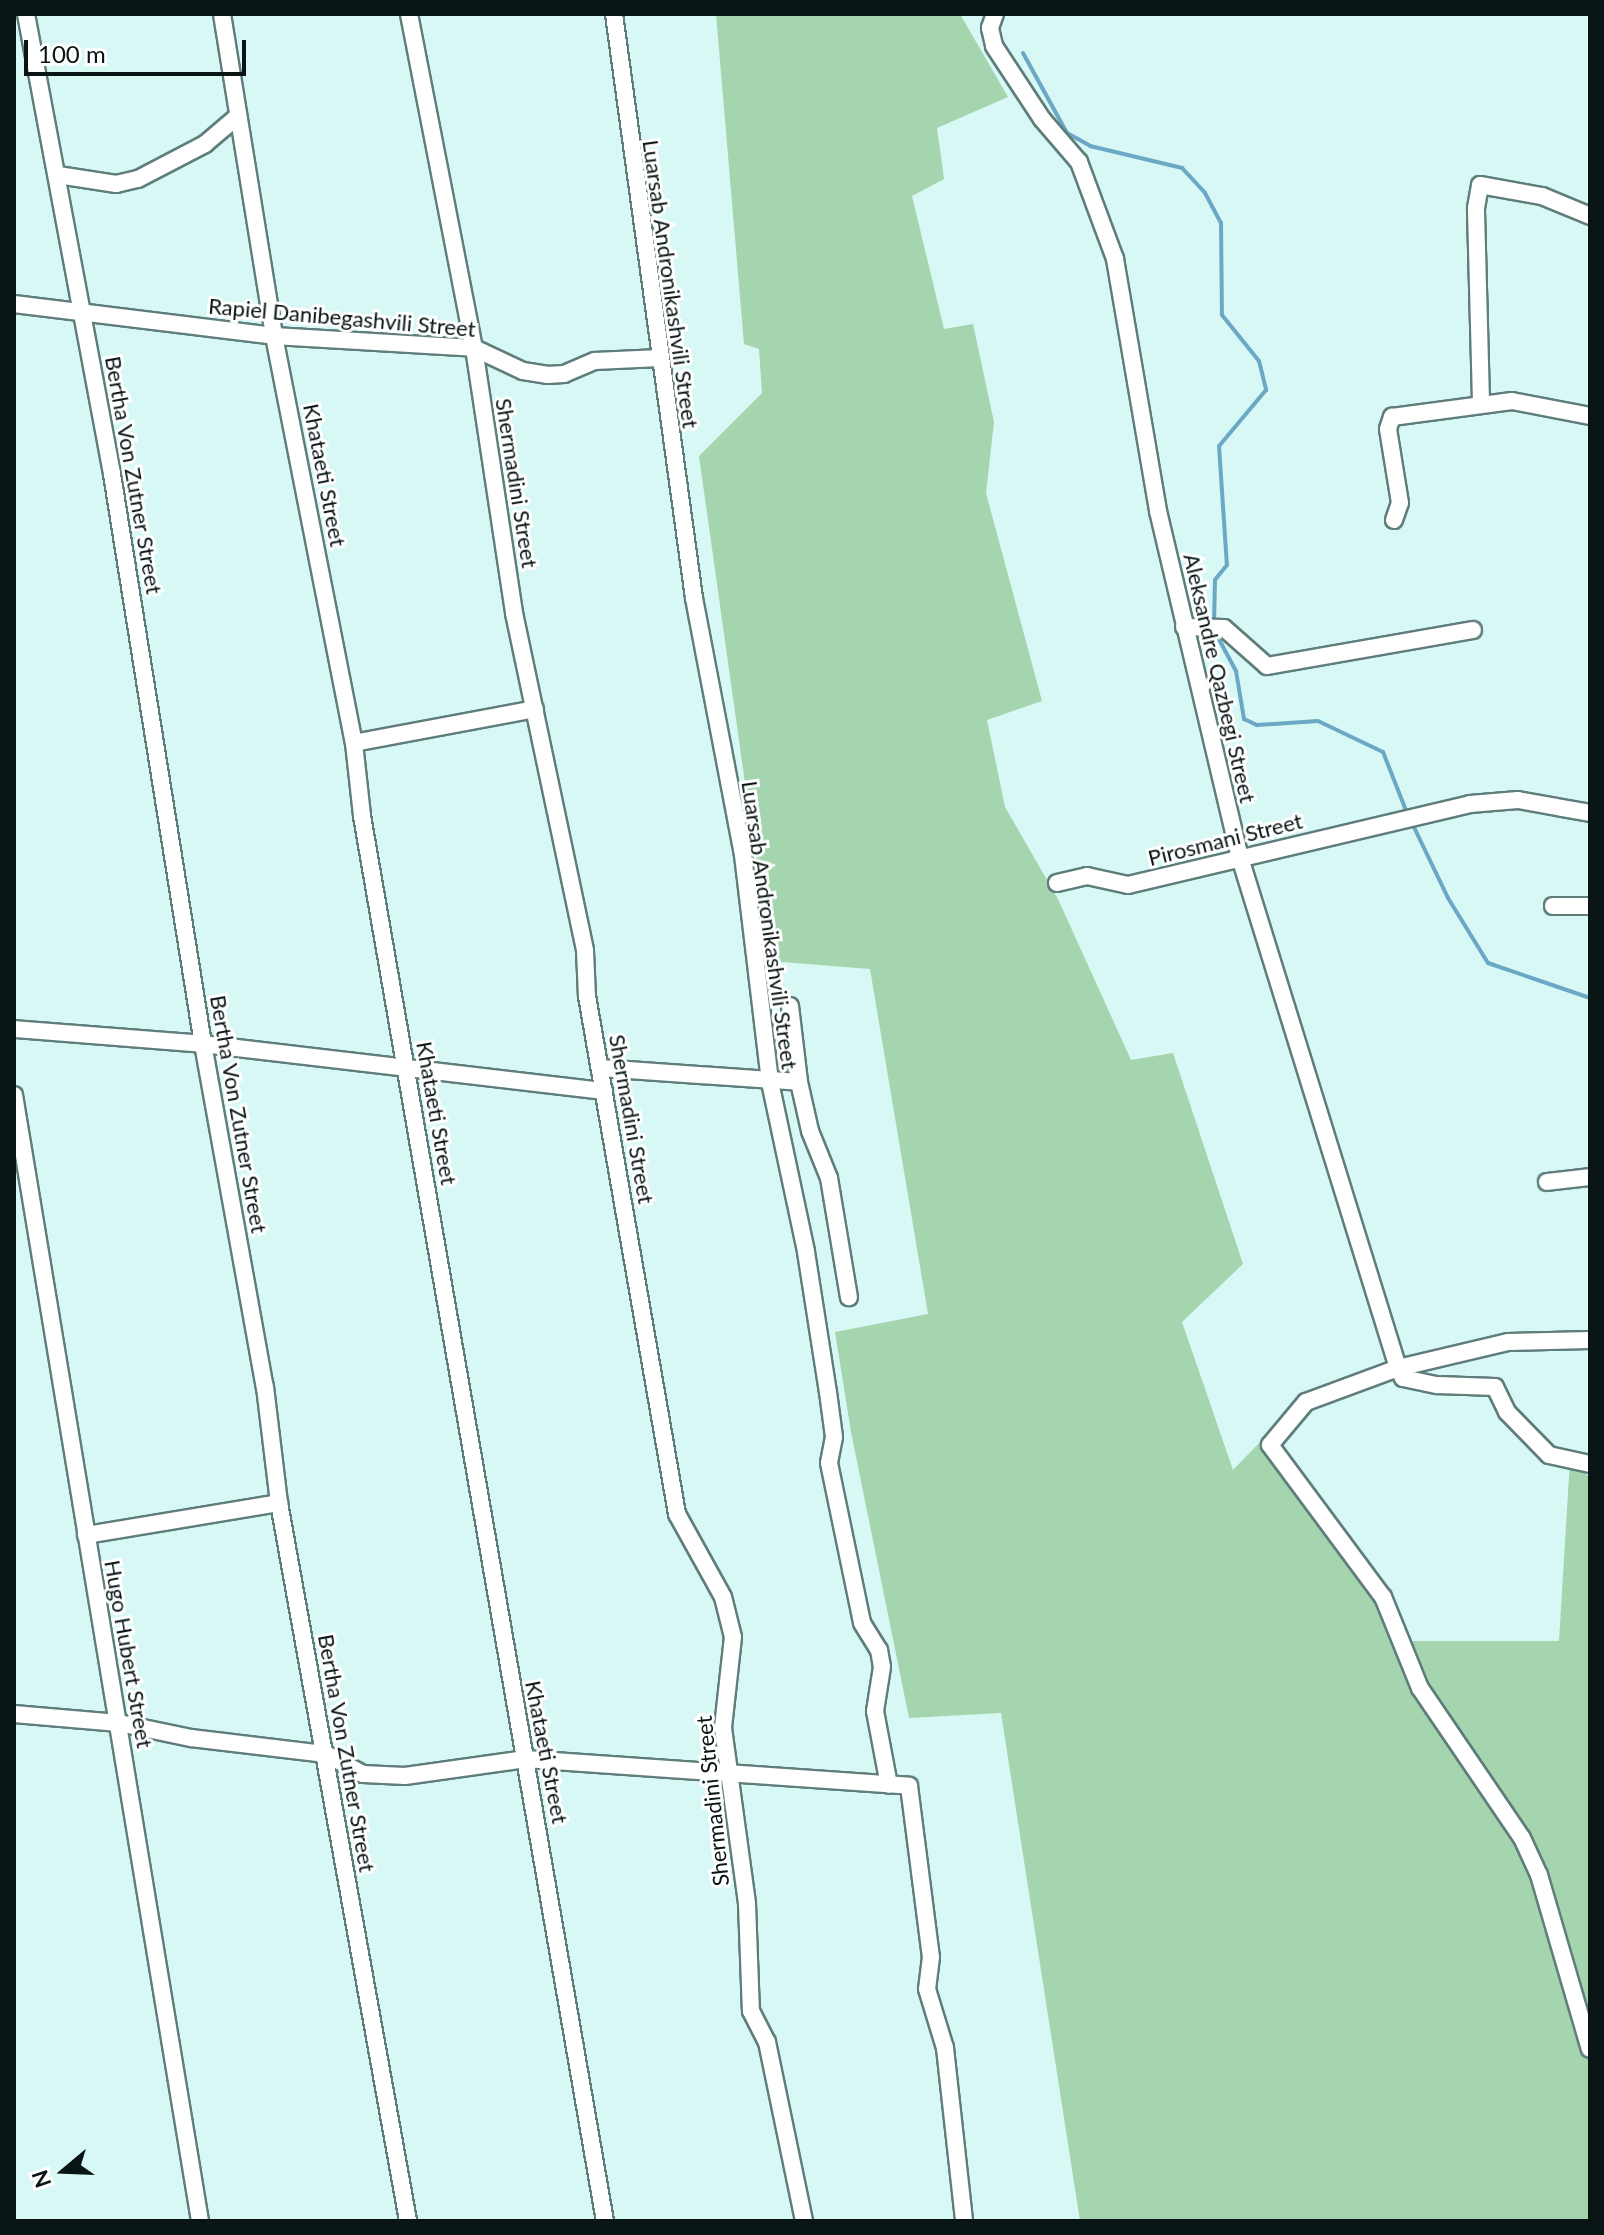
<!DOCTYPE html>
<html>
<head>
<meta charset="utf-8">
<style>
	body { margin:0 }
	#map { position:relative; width:1604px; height:2235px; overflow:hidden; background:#d7f8f5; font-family:Lato,sans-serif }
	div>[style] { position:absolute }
	.green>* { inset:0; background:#a4d5ae }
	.stream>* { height:4px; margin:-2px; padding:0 2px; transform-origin:2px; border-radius:2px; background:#6ba8c6 }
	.roads { filter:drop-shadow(2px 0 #5f7d7b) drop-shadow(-2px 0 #5f7d7b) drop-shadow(0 2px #5f7d7b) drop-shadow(0 -2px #5f7d7b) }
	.minor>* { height:16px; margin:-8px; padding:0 8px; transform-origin:8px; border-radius:8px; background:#fff }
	span { translate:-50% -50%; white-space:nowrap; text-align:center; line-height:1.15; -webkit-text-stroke:6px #fff; paint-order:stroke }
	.street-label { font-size:22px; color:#091515 }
	.frame { position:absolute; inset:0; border:16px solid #091515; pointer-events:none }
	.north { position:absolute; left:24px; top:2131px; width:80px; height:80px; -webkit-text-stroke:6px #fff; paint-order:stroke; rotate:251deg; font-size:22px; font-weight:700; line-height:32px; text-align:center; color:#091515 }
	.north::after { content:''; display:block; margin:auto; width:28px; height:36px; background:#091515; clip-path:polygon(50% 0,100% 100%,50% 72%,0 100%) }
	.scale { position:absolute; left:24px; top:40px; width:222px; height:36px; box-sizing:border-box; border:4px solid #091515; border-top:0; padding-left:10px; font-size:24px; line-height:28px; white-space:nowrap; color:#091515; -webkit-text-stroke:6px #fff; paint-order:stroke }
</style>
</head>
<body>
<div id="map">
	<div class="green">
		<i style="clip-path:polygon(716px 14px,960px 14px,1008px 97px,937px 128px,944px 179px,912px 196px,944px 329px,973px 324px,994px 422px,986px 493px,1042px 701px,987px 720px,1005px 807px,1058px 899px,1131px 1060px,1173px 1053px,1243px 1264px,1182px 1322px,1233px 1470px,1260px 1442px,1368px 1587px,1392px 1641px,1559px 1641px,1570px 1460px,1590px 1478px,1590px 2221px,1080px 2221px,1001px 1713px,909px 1718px,851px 1432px,835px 1332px,928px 1314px,870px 969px,770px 961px,699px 456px,762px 393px,759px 349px,744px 344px)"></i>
	</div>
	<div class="stream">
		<i style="left:1023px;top:53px;width:91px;rotate:61.2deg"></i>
		<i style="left:1067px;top:133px;width:26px;rotate:29deg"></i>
		<i style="left:1090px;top:146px;width:95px;rotate:13.4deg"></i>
		<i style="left:1182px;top:168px;width:34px;rotate:47deg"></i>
		<i style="left:1205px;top:193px;width:34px;rotate:62deg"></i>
		<i style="left:1221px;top:223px;width:92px;rotate:89.4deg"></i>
		<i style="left:1222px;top:315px;width:59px;rotate:51.2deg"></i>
		<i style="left:1259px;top:361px;width:30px;rotate:76deg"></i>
		<i style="left:1266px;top:390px;width:73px;rotate:130deg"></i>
		<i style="left:1219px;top:446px;width:119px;rotate:86.2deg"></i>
		<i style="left:1227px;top:565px;width:19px;rotate:129deg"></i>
		<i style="left:1215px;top:580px;width:43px;rotate:91.3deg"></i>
		<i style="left:1215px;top:632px;width:44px;rotate:61.7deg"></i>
		<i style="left:1236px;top:671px;width:49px;rotate:80.5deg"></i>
		<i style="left:1244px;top:719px;width:14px;rotate:25deg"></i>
		<i style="left:1257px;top:725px;width:61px;rotate:-3.8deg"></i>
		<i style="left:1318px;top:721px;width:72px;rotate:25.5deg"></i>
		<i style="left:1383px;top:752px;width:66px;rotate:68.5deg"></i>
		<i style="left:1411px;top:821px;width:85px;rotate:64.3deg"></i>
		<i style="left:1448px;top:898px;width:76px;rotate:58.4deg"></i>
		<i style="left:1488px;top:963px;width:108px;rotate:18.9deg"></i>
	</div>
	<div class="roads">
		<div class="minor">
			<i style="left:26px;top:14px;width:468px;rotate:79.4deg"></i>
			<i style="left:112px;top:474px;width:577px;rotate:80.93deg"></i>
			<i style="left:203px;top:1044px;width:349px;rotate:79.8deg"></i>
			<i style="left:265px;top:1387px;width:117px;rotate:83.1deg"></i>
			<i style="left:279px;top:1503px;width:729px;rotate:79.81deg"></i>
			<i style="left:222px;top:14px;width:326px;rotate:80.8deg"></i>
			<i style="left:274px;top:336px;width:415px;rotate:78.9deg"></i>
			<i style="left:354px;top:743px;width:73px;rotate:83.7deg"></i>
			<i style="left:362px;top:816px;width:1426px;rotate:80.19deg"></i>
			<i style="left:409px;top:14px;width:340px;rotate:79deg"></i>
			<i style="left:474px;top:348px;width:268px;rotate:81.4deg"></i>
			<i style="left:514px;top:613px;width:345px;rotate:78.1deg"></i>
			<i style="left:585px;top:951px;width:45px;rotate:87.5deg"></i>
			<i style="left:587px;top:996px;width:526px;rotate:80.14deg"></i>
			<i style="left:677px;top:1514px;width:95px;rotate:61deg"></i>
			<i style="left:723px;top:1597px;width:41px;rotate:76deg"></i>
			<i style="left:733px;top:1637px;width:92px;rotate:96.3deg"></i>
			<i style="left:723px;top:1728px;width:178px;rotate:82.2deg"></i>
			<i style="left:747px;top:1904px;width:107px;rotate:87.9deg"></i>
			<i style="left:751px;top:2011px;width:35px;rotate:63deg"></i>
			<i style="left:767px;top:2042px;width:183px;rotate:78.3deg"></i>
			<i style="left:614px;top:14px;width:589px;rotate:82.2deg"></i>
			<i style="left:694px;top:598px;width:262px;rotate:79.2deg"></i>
			<i style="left:743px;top:855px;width:229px;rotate:83.2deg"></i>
			<i style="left:770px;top:1082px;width:174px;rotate:78deg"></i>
			<i style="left:806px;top:1252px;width:142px;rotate:81.1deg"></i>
			<i style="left:828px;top:1392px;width:45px;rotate:82.4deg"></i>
			<i style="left:834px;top:1437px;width:26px;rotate:101deg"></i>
			<i style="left:829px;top:1463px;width:163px;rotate:78.3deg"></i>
			<i style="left:862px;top:1623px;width:32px;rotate:58deg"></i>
			<i style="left:879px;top:1650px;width:17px;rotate:80deg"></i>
			<i style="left:882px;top:1667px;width:45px;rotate:99deg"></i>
			<i style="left:875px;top:1711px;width:75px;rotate:79.3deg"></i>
			<i style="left:995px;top:14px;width:15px;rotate:110deg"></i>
			<i style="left:990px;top:28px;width:18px;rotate:77deg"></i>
			<i style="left:994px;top:46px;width:87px;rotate:56.7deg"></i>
			<i style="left:1042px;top:119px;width:57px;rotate:49.3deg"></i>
			<i style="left:1079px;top:162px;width:103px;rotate:69.6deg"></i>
			<i style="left:1115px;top:259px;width:256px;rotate:80.3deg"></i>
			<i style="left:1158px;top:511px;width:360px;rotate:76.7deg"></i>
			<i style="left:1241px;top:861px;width:531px;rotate:72.79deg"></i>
			<i style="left:1398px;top:1368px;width:11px;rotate:63deg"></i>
			<i style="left:1403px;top:1378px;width:35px;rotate:12deg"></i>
			<i style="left:1437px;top:1385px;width:58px;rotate:2deg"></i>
			<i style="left:1495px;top:1387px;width:28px;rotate:64deg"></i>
			<i style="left:1507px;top:1412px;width:60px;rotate:45.7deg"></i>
			<i style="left:1549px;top:1455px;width:42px;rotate:12.4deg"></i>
			<i style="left:58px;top:175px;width:59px;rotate:8.8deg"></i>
			<i style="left:116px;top:184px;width:23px;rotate:-13deg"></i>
			<i style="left:138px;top:179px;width:76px;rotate:-27.6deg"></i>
			<i style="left:205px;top:144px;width:43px;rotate:-40.3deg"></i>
			<i style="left:14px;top:304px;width:262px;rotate:7deg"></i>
			<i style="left:274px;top:336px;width:200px;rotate:3.4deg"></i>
			<i style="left:474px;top:348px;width:54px;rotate:25.1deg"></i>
			<i style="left:523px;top:371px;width:24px;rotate:9deg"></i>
			<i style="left:547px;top:375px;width:17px;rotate:-3deg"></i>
			<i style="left:564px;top:374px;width:34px;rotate:-23deg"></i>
			<i style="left:595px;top:361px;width:65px;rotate:-2.6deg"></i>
			<i style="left:1481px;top:402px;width:194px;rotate:-91.5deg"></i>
			<i style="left:1476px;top:208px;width:23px;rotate:-80deg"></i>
			<i style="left:1480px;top:185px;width:63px;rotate:10.1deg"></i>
			<i style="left:1542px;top:196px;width:52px;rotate:22.6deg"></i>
			<i style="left:1394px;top:520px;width:18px;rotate:-71deg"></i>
			<i style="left:1400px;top:503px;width:75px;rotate:-99.2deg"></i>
			<i style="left:1388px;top:429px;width:13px;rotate:-72deg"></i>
			<i style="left:1392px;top:417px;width:121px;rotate:-7.6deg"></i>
			<i style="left:1512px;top:401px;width:79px;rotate:10.9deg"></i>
			<i style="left:1184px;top:627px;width:40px;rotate:1.4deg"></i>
			<i style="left:1224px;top:628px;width:57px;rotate:41.5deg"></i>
			<i style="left:1267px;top:666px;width:209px;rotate:-9.9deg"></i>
			<i style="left:354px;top:743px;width:184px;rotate:-10.6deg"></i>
			<i style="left:1057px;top:883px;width:31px;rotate:-13deg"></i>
			<i style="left:1087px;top:876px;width:42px;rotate:12.4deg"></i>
			<i style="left:1128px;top:885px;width:351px;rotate:-13.3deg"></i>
			<i style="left:1470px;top:804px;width:48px;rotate:-4.8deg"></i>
			<i style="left:1518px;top:800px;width:73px;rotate:10.2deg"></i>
			<i style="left:1553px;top:906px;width:37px"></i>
			<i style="left:790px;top:1006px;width:77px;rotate:83.2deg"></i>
			<i style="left:799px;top:1082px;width:50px;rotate:77.3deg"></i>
			<i style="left:810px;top:1131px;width:51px;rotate:68deg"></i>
			<i style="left:829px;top:1178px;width:121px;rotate:80.5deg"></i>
			<i style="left:14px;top:1029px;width:190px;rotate:4.5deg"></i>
			<i style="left:203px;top:1044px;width:404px;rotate:6.7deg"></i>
			<i style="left:600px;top:1068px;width:199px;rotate:4deg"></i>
			<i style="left:14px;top:1095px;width:1141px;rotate:80.62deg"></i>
			<i style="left:1547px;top:1182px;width:43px;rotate:-6.6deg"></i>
			<i style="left:1590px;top:1340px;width:82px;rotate:178.6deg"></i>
			<i style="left:1508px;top:1342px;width:113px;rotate:166.7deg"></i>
			<i style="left:1398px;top:1368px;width:98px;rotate:159.7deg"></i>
			<i style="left:1306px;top:1402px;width:56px;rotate:129.9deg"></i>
			<i style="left:1270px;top:1445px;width:189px;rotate:53.4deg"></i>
			<i style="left:1383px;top:1597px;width:98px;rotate:67.9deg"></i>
			<i style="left:1420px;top:1688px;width:181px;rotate:55.8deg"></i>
			<i style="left:1522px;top:1838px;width:41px;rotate:65.3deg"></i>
			<i style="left:1539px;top:1875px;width:181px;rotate:73.7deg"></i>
			<i style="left:86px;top:1535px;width:196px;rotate:-9.4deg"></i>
			<i style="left:14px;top:1714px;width:105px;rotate:4.9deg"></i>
			<i style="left:119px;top:1723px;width:74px;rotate:11.8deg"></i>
			<i style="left:191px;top:1738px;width:136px;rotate:6.8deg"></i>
			<i style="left:326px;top:1754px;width:42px;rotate:28.4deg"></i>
			<i style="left:363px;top:1774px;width:42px;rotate:2.7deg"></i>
			<i style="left:405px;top:1776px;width:122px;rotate:-8deg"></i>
			<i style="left:526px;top:1759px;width:384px;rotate:4deg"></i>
			<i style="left:909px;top:1786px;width:172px;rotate:82.7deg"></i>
			<i style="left:931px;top:1957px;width:32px;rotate:97deg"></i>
			<i style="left:927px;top:1989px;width:62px;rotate:73deg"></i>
			<i style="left:945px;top:2048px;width:174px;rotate:83.7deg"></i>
		</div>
	</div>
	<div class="street-label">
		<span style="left:671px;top:284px;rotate:82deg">Luarsab Andronikashvili Street</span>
		<span style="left:342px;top:317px;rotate:5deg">Rapiel Danibegashvili Street</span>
		<span style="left:134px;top:475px;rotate:80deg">Bertha Von Zutner Street</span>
		<span style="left:325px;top:475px;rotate:79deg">Khataeti Street</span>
		<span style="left:517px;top:483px;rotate:81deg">Shermadini Street</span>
		<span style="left:1220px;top:678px;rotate:77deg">Aleksandre Qazbegi Street</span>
		<span style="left:1225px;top:839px;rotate:-14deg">Pirosmani Street</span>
		<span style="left:770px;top:925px;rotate:82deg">Luarsab Andronikashvili Street</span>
		<span style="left:437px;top:1113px;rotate:80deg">Khataeti Street</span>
		<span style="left:239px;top:1114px;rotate:80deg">Bertha Von Zutner Street</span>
		<span style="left:632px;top:1119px;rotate:80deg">Shermadini Street</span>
		<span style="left:129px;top:1654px;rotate:80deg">Hugo Hubert Street</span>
		<span style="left:547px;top:1752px;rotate:79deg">Khataeti Street</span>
		<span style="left:347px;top:1753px;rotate:80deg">Bertha Von Zutner Street</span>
		<span style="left:712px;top:1801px;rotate:-96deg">Shermadini Street</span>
	</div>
	<div class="frame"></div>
	<div class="north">N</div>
	<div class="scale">100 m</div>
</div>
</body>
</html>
